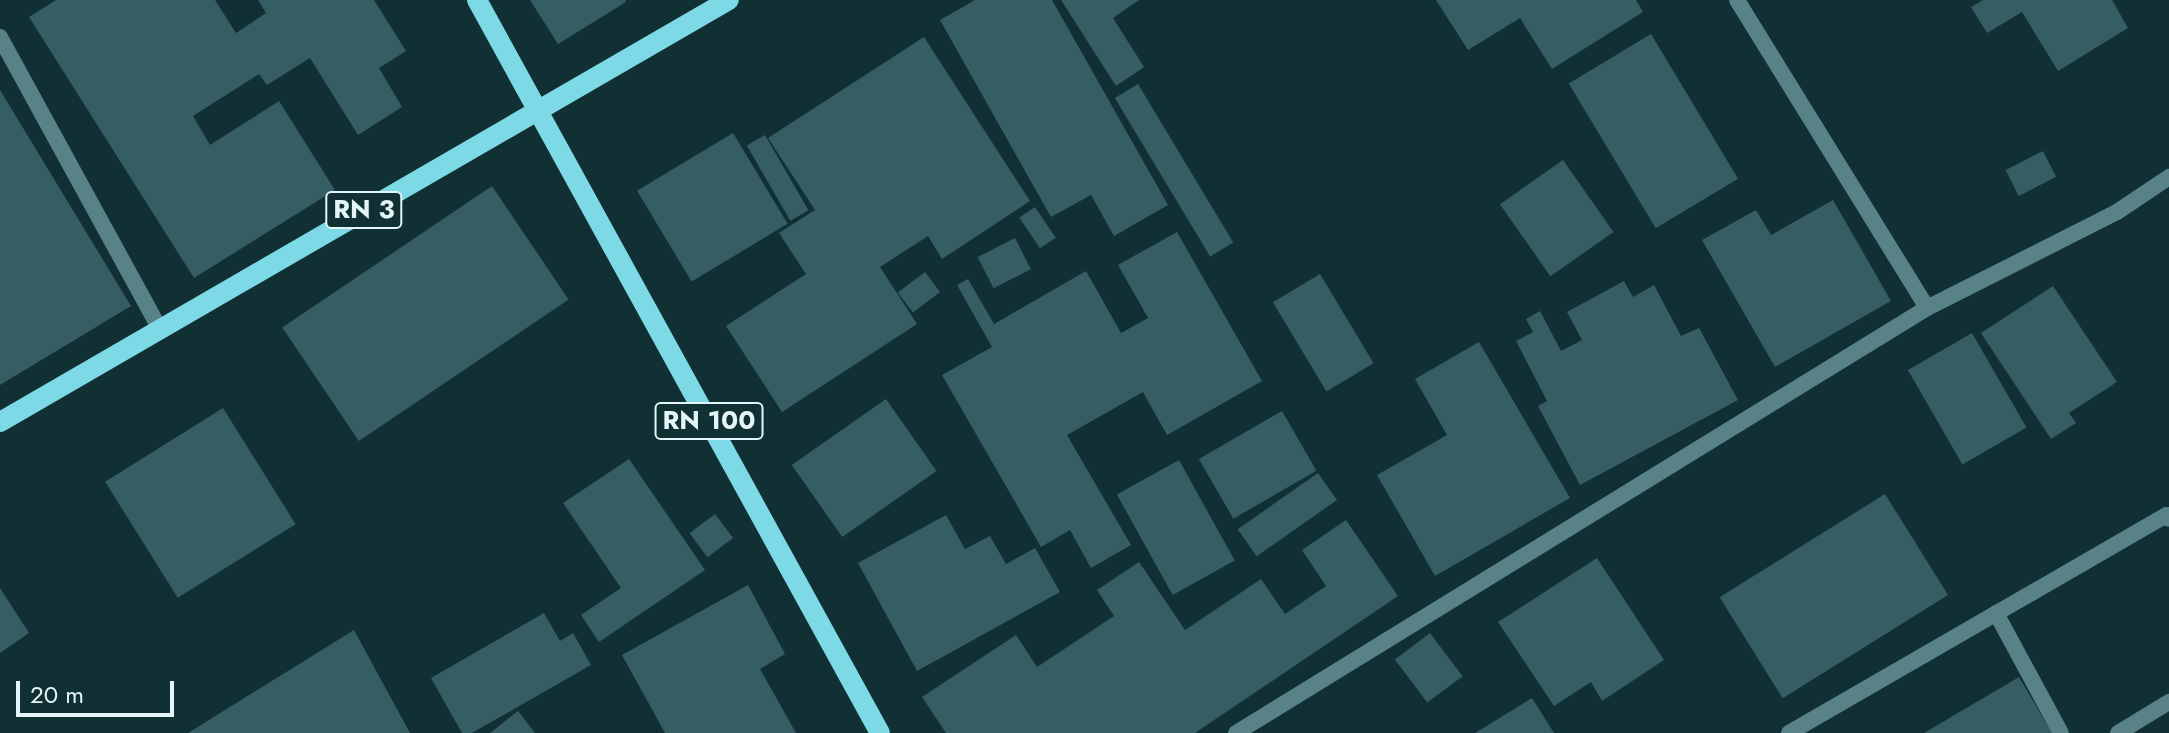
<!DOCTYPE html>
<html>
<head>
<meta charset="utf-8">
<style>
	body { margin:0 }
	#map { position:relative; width:2169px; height:733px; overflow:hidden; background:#103034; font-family:Jost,sans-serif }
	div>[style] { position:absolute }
	.building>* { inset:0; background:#365d63; transform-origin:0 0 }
	.street>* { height:16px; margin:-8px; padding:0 8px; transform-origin:8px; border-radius:8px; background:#588188 }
	.primary>* { height:20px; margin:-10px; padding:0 10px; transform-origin:10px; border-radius:10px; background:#7ed9e7 }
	span { translate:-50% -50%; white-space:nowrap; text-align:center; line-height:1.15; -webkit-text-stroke:8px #103034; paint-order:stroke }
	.shield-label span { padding:2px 6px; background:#103034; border:2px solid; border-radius:6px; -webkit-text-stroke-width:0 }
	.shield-label { font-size:26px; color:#e3f5f7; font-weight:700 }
	.scale { position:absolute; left:16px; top:681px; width:158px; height:36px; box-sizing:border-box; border:4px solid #e3f5f7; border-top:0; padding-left:10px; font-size:24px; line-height:28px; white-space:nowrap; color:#e3f5f7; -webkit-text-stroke:6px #103034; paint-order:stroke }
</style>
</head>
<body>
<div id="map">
	<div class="building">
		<i style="clip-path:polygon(56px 0,215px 0,236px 33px,266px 13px,258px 0,374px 0,406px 51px,379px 68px,402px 107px,358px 135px,310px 58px,267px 85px,259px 74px,193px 116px,210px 145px,279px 101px,335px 190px,194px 278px,29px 17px)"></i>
		<i style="clip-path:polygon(530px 0,625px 0,626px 2px,558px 44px)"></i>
		<i style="clip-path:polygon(975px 0,1052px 0,1168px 205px,1114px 236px,1091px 195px,1051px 217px,940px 20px)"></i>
		<i style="clip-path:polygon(1061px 0,1139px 0,1113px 18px,1144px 67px,1116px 86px)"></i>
		<i style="clip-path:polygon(1436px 0,1636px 0,1643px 12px,1552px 69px,1520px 18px,1468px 50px)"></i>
		<i style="clip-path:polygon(1983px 0,2112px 0,2128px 28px,2058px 71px,2022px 12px,1987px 33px,1971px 7px)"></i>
		<i style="left:1651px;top:34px;width:169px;height:96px;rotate:59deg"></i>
		<i style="clip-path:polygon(924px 37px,1030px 201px,942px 259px,928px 236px,880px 267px,917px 324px,782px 412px,726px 326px,806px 274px,779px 233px,815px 210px,768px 138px)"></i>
		<i style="left:1138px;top:84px;width:185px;height:27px;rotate:59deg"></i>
		<i style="clip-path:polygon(0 90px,131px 306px,0 385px)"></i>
		<i style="left:733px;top:133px;width:106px;height:112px;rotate:59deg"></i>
		<i style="left:765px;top:135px;width:87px;height:21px;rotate:60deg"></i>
		<i style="left:2043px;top:151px;width:29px;height:42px;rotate:63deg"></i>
		<i style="left:1563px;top:160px;width:88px;height:77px;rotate:55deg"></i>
		<i style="left:492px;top:186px;width:137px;height:253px;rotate:56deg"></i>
		<i style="clip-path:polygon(1833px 200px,1891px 301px,1775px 367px,1702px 240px,1756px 210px,1771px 235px)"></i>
		<i style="left:1035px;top:207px;width:37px;height:19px;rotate:56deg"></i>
		<i style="clip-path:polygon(1177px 232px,1262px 381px,1167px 435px,1143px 392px,1067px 435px,1131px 545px,1091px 568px,1070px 530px,1041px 547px,942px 375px,992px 347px,957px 285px,968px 279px,994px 324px,1086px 271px,1121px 333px,1148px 318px,1118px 265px)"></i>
		<i style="left:1015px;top:238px;width:35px;height:42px;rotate:63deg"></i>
		<i style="left:925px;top:272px;width:25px;height:34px;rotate:53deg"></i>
		<i style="left:1320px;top:274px;width:104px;height:55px;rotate:59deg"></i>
		<i style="clip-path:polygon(1624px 281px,1633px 297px,1654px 285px,1681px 336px,1699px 328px,1738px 400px,1580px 485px,1538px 406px,1547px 401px,1516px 341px,1533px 332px,1526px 319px,1540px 311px,1561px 351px,1582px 340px,1567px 312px)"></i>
		<i style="clip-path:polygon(2053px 286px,2117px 382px,2069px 413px,2076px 423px,2051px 439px,1981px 333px)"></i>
		<i style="left:1972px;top:333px;width:109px;height:74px;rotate:60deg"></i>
		<i style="clip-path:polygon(1479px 342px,1570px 498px,1435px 576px,1377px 475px,1447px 435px,1415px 379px)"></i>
		<i style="left:886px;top:399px;width:88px;height:115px;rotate:55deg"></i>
		<i style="left:223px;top:408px;width:137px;height:139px;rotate:58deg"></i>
		<i style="left:1282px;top:411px;width:69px;height:96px;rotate:60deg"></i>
		<i style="clip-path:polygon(629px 459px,705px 570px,599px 642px,581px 615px,621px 588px,563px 503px)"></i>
		<i style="left:1179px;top:460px;width:115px;height:71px;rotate:61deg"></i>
		<i style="left:1318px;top:473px;width:33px;height:98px;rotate:55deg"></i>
		<i style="left:1885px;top:494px;width:119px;height:195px;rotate:58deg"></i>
		<i style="left:715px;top:514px;width:30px;height:32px;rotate:53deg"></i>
		<i style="clip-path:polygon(946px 515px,965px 549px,990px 536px,1006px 564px,1035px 548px,1060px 592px,917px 671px,858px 563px)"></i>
		<i style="clip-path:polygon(1346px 520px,1398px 596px,1195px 733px,946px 733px,922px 697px,1016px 635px,1037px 667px,1114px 616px,1097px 590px,1139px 562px,1185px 630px,1261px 579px,1285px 614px,1326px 586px,1302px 550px)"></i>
		<i style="clip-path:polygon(1597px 558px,1664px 660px,1602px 701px,1591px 682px,1554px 706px,1498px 622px)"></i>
		<i style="clip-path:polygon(748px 585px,785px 654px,760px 669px,796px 733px,665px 733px,622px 655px)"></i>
		<i style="clip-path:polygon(0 588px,29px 633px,0 653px)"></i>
		<i style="clip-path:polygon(544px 613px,560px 641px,573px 633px,591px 665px,472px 733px,462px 733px,431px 678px)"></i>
		<i style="clip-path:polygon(354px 630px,410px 733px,188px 733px)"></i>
		<i style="left:1430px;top:633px;width:54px;height:44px;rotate:53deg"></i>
		<i style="clip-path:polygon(2019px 677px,2052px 733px,1924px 733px)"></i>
		<i style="clip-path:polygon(1532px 698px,1554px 733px,1475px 733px)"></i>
		<i style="clip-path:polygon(518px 711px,535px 733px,490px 733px)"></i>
	</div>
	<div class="street">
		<i style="left:1737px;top:0;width:362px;rotate:58.3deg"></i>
		<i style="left:0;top:37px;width:333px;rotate:61.3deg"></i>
		<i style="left:1996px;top:613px;width:136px;rotate:61.6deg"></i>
		<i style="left:1236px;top:733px;width:811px;rotate:-31.59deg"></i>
		<i style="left:1927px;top:308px;width:213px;rotate:-26.8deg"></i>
		<i style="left:2117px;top:212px;width:63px;rotate:-33.9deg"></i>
		<i style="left:1789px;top:733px;width:436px;rotate:-30deg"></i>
		<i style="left:2167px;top:515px;width:4px;rotate:63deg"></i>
		<i style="left:2118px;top:733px;width:60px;rotate:-31.3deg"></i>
	</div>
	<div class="primary">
		<i style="left:477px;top:0;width:836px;rotate:61.2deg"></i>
		<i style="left:0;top:422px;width:842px;rotate:-30.07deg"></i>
	</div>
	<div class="shield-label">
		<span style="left:364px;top:210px">RN 3</span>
		<span style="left:709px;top:421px">RN 100</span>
	</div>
	<div class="scale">20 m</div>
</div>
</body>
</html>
